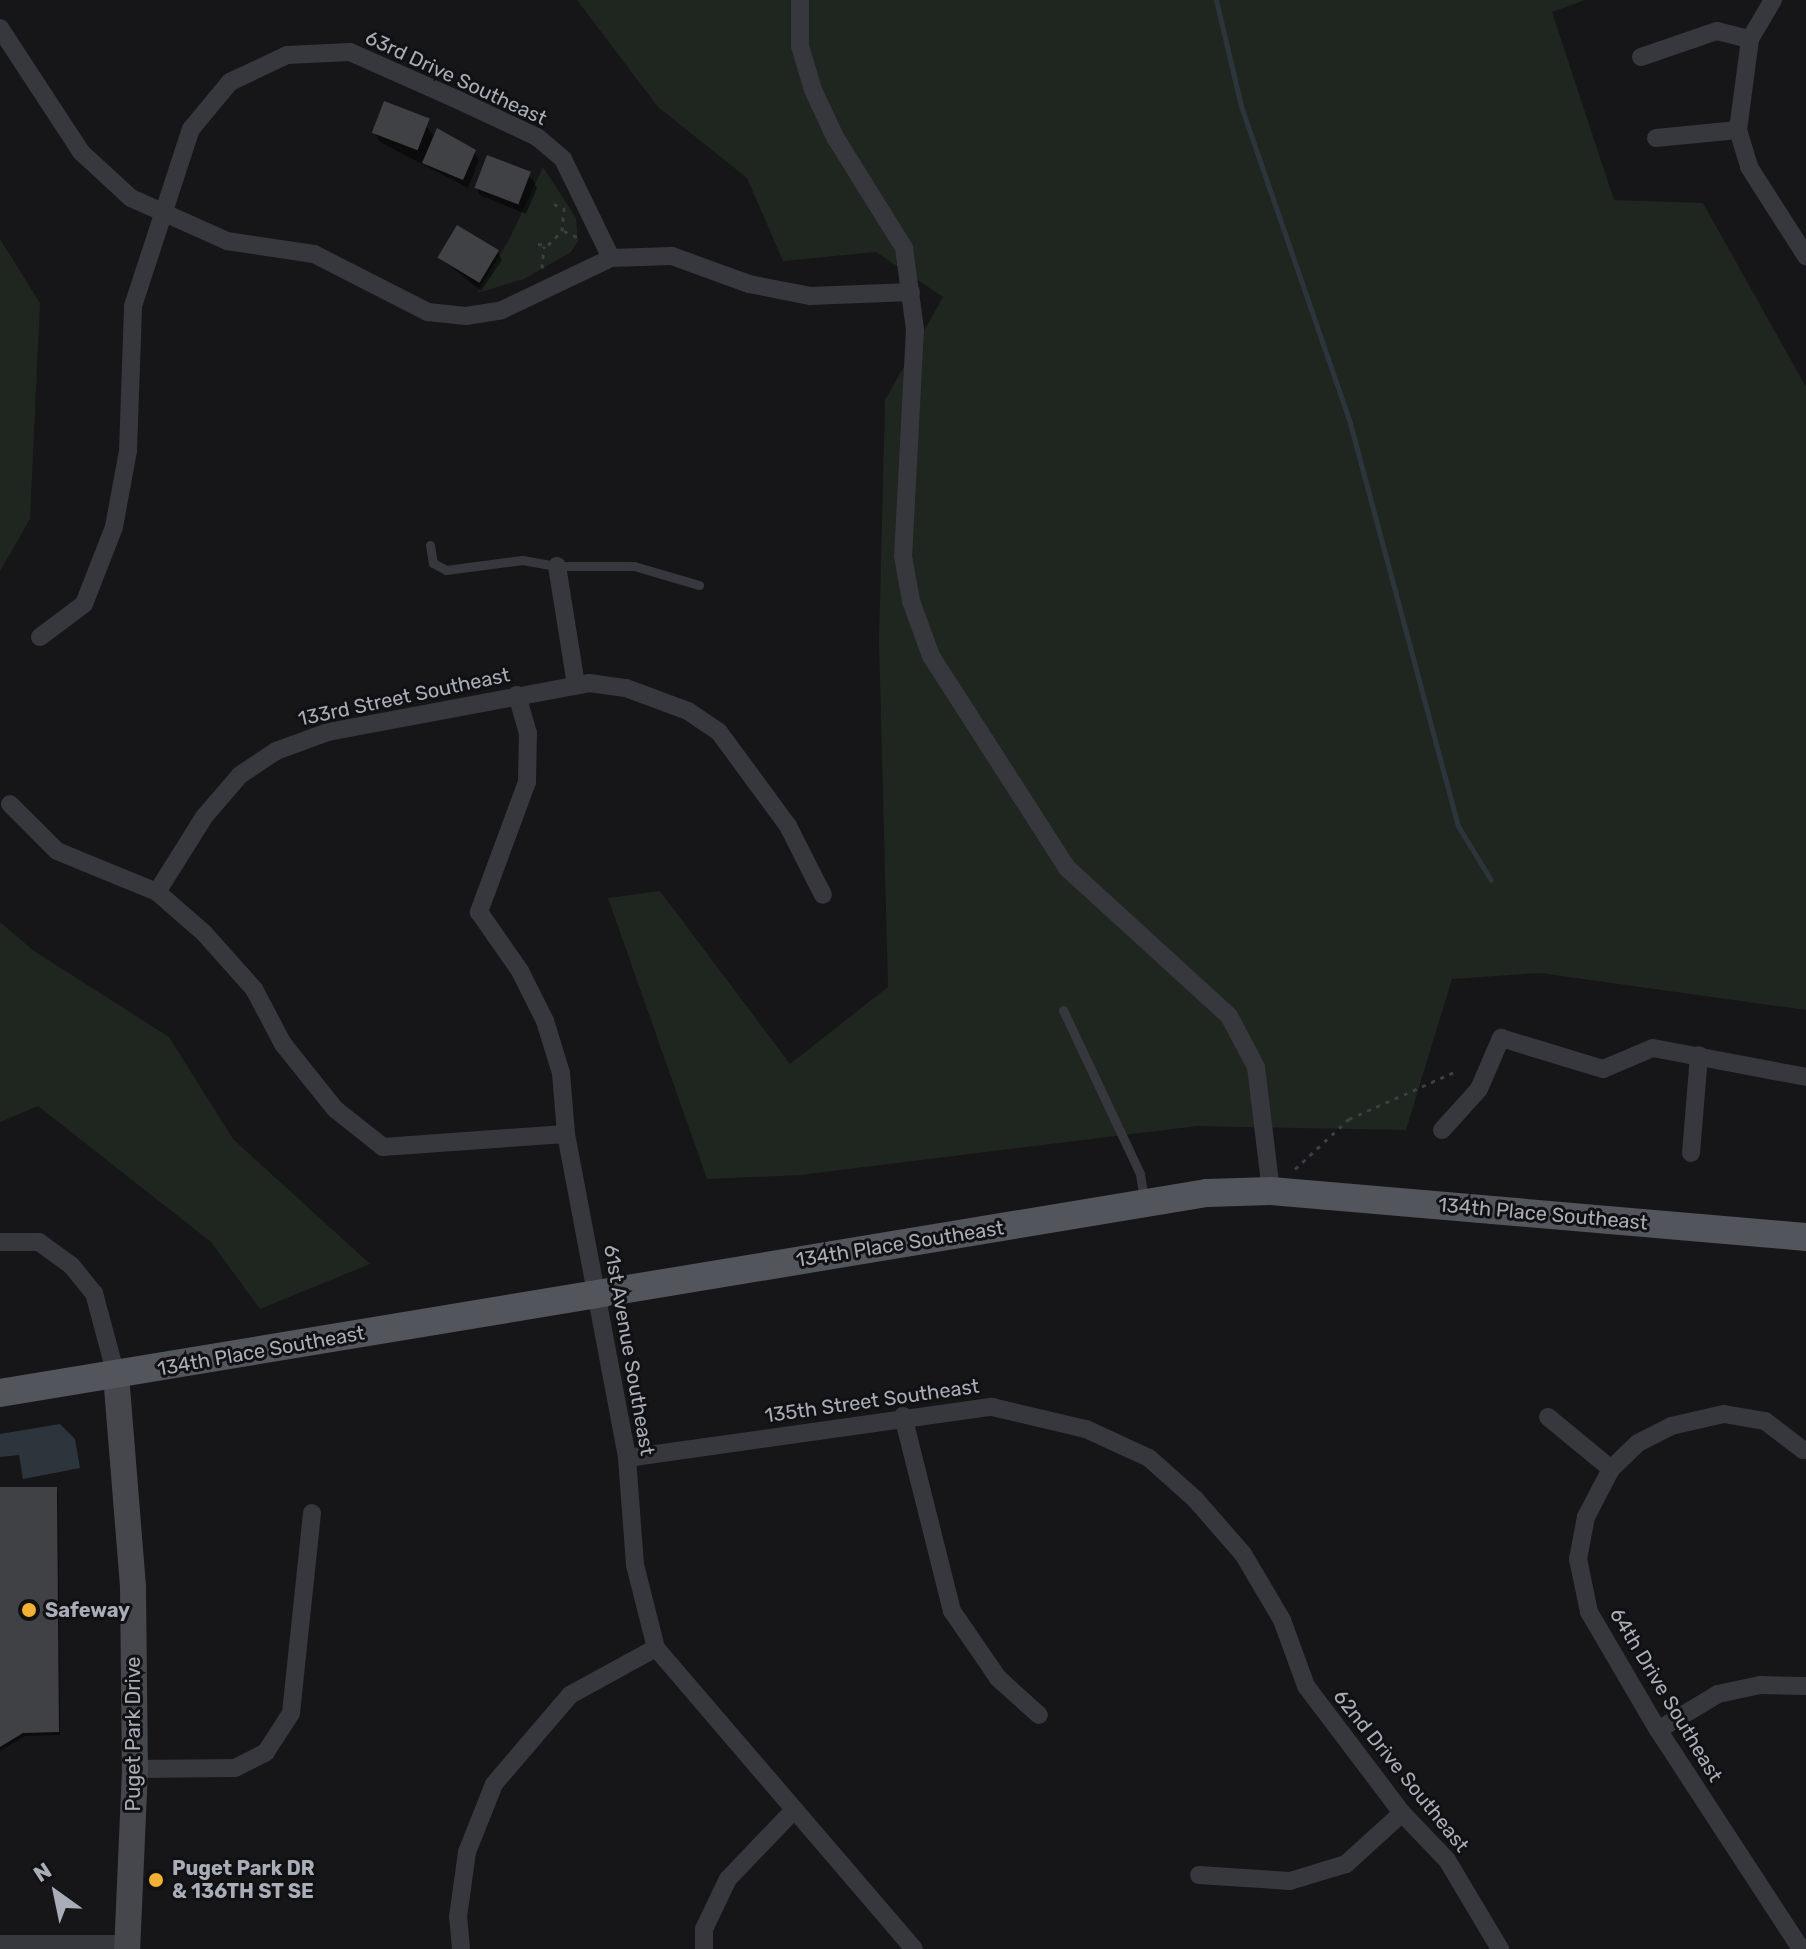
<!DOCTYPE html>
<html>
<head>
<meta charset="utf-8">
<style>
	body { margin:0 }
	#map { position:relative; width:1806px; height:1949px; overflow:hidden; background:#161618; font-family:Rubik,sans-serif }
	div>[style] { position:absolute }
	.green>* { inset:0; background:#1e261f }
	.water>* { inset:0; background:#2c353c }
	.shadow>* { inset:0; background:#0007 }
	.stream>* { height:5px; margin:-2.5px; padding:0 2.5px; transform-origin:2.5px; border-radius:2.5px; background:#2c353c }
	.building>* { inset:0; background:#404145; transform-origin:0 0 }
	.path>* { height:3px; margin-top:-1.5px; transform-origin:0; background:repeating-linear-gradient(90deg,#3d3f44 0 4px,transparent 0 10px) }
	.lane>* { height:9px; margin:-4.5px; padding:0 4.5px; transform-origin:4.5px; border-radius:4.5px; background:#37383d }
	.street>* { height:18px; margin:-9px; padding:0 9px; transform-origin:9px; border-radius:9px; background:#37383d }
	.secondary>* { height:26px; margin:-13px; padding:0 13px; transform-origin:13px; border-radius:13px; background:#45474d }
	.primary>* { height:28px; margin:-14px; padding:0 14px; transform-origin:14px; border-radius:14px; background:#53555c }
	.dots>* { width:22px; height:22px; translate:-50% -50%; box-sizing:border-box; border:4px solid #111113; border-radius:50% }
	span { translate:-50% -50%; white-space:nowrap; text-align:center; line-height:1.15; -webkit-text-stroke:6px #111113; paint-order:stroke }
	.street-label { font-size:20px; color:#a8adb8 }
	.poi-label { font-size:20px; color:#a8adb8; font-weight:700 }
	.left { translate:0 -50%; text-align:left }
	.north { position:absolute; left:16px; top:1853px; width:80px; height:80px; -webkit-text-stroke:6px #111113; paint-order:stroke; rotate:327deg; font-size:22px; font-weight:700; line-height:32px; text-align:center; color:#a8adb8 }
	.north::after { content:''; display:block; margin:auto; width:28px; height:36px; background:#a8adb8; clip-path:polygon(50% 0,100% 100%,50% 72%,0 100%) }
</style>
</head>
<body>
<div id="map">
	<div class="green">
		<i style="clip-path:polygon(577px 0,1585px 0,1552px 12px,1614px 200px,1703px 203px,1806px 387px,1806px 1010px,1540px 973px,1452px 979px,1406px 1130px,1197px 1126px,800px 1175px,707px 1179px,608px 898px,660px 891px,790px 1064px,888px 987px,879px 641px,885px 400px,943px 297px,876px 252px,783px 261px,747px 178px,658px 107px)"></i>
		<i style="clip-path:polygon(543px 167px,576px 218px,578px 241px,571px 252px,524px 279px,477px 293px,510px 238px)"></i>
		<i style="clip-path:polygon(0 239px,40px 303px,30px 519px,0 571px)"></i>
		<i style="clip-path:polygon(0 922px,34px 951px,169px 1037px,233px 1139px,370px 1264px,260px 1309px,211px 1242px,38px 1106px,0 1122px)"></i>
	</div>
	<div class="water">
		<i style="clip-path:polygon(60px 1424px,75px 1439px,80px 1468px,23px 1479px,19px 1455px,0 1457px,0 1434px)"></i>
	</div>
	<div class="shadow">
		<i style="clip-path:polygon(385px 103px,415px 113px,435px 137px,474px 152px,479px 160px,468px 188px,380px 142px,375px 133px)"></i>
		<i style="clip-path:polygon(488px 157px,518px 167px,532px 179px,537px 188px,526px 214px,480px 195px,476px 187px)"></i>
		<i style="clip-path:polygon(498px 252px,502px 260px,481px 291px,439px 257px)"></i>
		<i style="clip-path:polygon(0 1489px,58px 1492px,60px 1735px,25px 1736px,0 1751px)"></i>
	</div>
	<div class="stream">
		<i style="left:1216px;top:0;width:109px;rotate:76.7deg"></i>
		<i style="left:1241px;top:106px;width:335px;rotate:71deg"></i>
		<i style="left:1350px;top:423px;width:417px;rotate:75deg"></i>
		<i style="left:1458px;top:826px;width:63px;rotate:58.6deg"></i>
	</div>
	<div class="building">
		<i style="left:384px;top:101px;width:49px;height:34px;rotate:21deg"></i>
		<i style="clip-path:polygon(437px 128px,476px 150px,463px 180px,422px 163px)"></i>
		<i style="left:487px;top:155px;width:47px;height:35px;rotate:21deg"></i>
		<i style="left:457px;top:225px;width:49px;height:38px;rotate:31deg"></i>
		<i style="clip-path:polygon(0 1487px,57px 1487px,59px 1732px,23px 1733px,0 1747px)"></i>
	</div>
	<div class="path">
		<i style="left:554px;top:204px;width:12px;rotate:24deg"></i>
		<i style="left:564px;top:231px;width:17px;rotate:25deg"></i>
		<i style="left:538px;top:244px;width:10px;rotate:6deg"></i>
		<i style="left:548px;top:245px;width:20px;rotate:-45deg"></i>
		<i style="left:562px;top:231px;width:22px;rotate:-85deg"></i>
		<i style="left:542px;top:268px;width:22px;rotate:-85deg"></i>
		<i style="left:1295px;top:1169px;width:74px;rotate:-42.8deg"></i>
		<i style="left:1349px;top:1119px;width:115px;rotate:-24.1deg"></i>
	</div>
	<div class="lane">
		<i style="left:430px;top:545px;width:18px;rotate:81deg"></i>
		<i style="left:433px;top:563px;width:15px;rotate:28deg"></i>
		<i style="left:446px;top:570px;width:77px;rotate:-7.5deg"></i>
		<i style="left:522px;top:560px;width:36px;rotate:10deg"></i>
		<i style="left:557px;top:566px;width:77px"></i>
		<i style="left:634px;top:566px;width:68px;rotate:16.3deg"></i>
		<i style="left:1063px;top:1010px;width:181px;rotate:64.8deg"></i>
		<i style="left:1140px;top:1174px;width:26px;rotate:81deg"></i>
	</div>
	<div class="street">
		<i style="left:800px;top:0;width:46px;rotate:90deg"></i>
		<i style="left:800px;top:46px;width:46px;rotate:73.5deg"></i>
		<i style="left:813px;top:90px;width:52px;rotate:64.9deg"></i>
		<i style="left:835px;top:137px;width:131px;rotate:58.1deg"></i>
		<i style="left:904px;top:248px;width:82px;rotate:82.3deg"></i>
		<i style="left:915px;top:329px;width:227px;rotate:93deg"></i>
		<i style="left:903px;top:556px;width:46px;rotate:79.9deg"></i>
		<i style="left:911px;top:601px;width:59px;rotate:70deg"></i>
		<i style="left:931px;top:656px;width:252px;rotate:57.3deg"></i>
		<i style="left:1067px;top:868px;width:219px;rotate:42.4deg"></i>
		<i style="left:1229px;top:1016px;width:58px;rotate:62.1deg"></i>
		<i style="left:1256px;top:1067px;width:125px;rotate:83.1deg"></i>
		<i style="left:1773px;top:0;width:45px;rotate:120.5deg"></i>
		<i style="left:1750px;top:39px;width:92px;rotate:97.5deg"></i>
		<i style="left:1738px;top:130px;width:39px;rotate:73deg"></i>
		<i style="left:1749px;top:167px;width:106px;rotate:57.4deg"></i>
		<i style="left:0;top:28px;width:148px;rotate:56.8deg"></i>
		<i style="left:81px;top:152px;width:68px;rotate:42.6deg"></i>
		<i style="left:131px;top:198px;width:105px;rotate:24.1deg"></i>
		<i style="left:227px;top:241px;width:88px;rotate:8.5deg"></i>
		<i style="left:314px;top:254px;width:128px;rotate:27deg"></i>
		<i style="left:428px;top:312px;width:38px;rotate:6deg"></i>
		<i style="left:466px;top:316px;width:36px;rotate:-9deg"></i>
		<i style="left:502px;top:310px;width:121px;rotate:-25.5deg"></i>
		<i style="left:611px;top:258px;width:61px;rotate:-1.9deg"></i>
		<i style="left:672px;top:256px;width:82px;rotate:20deg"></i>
		<i style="left:749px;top:284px;width:62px;rotate:11.1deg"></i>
		<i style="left:810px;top:296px;width:101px;rotate:-2.3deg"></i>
		<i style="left:1641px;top:57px;width:80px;rotate:-18.9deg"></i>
		<i style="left:1717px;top:31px;width:34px;rotate:14deg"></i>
		<i style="left:1656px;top:138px;width:82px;rotate:-5.6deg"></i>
		<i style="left:557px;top:566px;width:121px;rotate:80.9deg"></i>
		<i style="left:40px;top:637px;width:55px;rotate:-36.9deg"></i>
		<i style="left:84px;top:604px;width:83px;rotate:-68.7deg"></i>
		<i style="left:114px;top:527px;width:77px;rotate:-79.6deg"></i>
		<i style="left:128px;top:451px;width:145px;rotate:-88deg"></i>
		<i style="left:133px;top:306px;width:186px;rotate:-71.9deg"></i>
		<i style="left:191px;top:129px;width:61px;rotate:-50.3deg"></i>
		<i style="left:230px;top:82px;width:63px;rotate:-25.3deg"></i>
		<i style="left:287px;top:55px;width:63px;rotate:-2.7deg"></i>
		<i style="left:350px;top:52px;width:114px;rotate:23.9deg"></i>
		<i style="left:454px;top:98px;width:92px;rotate:25.2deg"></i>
		<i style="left:537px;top:137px;width:34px;rotate:40deg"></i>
		<i style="left:563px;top:159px;width:110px;rotate:64.1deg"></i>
		<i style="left:517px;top:695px;width:40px;rotate:74deg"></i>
		<i style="left:528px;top:733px;width:49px;rotate:91.2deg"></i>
		<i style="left:527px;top:782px;width:139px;rotate:110.3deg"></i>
		<i style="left:479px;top:912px;width:72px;rotate:55.2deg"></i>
		<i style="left:520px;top:971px;width:56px;rotate:63.4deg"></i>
		<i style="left:545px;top:1021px;width:54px;rotate:72.9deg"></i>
		<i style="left:561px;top:1073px;width:61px;rotate:85.3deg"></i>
		<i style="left:566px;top:1134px;width:330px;rotate:79.3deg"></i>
		<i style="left:627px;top:1458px;width:107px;rotate:85.7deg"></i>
		<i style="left:635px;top:1565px;width:86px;rotate:75.8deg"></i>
		<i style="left:656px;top:1648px;width:396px;rotate:49.4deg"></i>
		<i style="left:10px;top:804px;width:66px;rotate:45deg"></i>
		<i style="left:57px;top:851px;width:108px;rotate:22.3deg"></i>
		<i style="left:157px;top:892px;width:62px;rotate:41.1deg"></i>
		<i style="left:204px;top:933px;width:75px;rotate:48.2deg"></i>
		<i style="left:254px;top:989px;width:62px;rotate:62.2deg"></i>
		<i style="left:283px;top:1044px;width:83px;rotate:51.3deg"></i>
		<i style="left:335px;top:1109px;width:61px;rotate:38.4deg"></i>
		<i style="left:383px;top:1147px;width:183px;rotate:-4.1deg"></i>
		<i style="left:157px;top:892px;width:89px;rotate:-57.9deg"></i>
		<i style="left:204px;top:817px;width:55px;rotate:-49.4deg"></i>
		<i style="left:240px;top:775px;width:43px;rotate:-33.7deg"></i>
		<i style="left:276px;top:751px;width:55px;rotate:-20.1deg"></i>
		<i style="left:328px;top:732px;width:266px;rotate:-10.6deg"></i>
		<i style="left:589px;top:683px;width:37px;rotate:8deg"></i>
		<i style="left:626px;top:688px;width:66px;rotate:20.4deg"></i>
		<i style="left:688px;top:711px;width:37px;rotate:34deg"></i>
		<i style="left:719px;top:732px;width:117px;rotate:53.7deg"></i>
		<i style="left:788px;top:826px;width:77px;rotate:63.1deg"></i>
		<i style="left:1442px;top:1130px;width:55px;rotate:-47.9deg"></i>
		<i style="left:1479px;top:1089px;width:56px;rotate:-66.7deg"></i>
		<i style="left:1501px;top:1038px;width:107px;rotate:16.9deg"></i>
		<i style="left:1603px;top:1069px;width:54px;rotate:-22.8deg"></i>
		<i style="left:1653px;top:1048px;width:156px;rotate:10.7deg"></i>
		<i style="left:1691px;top:1153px;width:98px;rotate:-85.3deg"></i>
		<i style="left:0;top:1242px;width:39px"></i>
		<i style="left:39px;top:1242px;width:39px;rotate:36deg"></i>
		<i style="left:71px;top:1265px;width:36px;rotate:51deg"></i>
		<i style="left:94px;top:1293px;width:85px;rotate:75deg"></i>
		<i style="left:903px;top:1416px;width:201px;rotate:75.9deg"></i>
		<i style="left:952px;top:1611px;width:81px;rotate:55.5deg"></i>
		<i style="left:998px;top:1678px;width:55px;rotate:42.1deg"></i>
		<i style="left:1548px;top:1417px;width:82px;rotate:39.5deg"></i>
		<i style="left:627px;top:1458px;width:369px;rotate:-8deg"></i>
		<i style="left:992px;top:1407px;width:97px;rotate:13.2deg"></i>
		<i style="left:1086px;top:1429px;width:69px;rotate:24.7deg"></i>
		<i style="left:1149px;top:1458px;width:62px;rotate:41.7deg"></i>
		<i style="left:1195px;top:1499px;width:73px;rotate:48.9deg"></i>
		<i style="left:1243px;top:1554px;width:77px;rotate:59.4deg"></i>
		<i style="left:1282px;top:1620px;width:70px;rotate:70deg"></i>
		<i style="left:1306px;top:1686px;width:159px;rotate:52.9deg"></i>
		<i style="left:1402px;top:1813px;width:65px;rotate:46.2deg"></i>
		<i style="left:1447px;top:1860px;width:104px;rotate:59.2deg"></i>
		<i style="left:1658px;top:1730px;width:70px;rotate:-31deg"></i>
		<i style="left:1718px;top:1694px;width:43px;rotate:-12.1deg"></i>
		<i style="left:1760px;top:1685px;width:46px;rotate:1.2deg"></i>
		<i style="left:135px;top:1769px;width:100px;rotate:-0.6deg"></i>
		<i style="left:235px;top:1768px;width:35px;rotate:-27deg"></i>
		<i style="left:266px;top:1752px;width:46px;rotate:-57.3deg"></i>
		<i style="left:291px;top:1713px;width:201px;rotate:-84deg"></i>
		<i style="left:1199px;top:1875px;width:91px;rotate:3.8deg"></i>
		<i style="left:1290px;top:1881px;width:59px;rotate:-16.9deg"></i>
		<i style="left:1346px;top:1864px;width:76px;rotate:-42.3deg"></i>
		<i style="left:0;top:1944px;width:127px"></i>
		<i style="left:461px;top:1949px;width:32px;rotate:-95deg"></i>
		<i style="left:458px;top:1917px;width:66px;rotate:-82.1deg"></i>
		<i style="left:467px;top:1852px;width:73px;rotate:-68.3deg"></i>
		<i style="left:494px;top:1784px;width:117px;rotate:-49.5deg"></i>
		<i style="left:570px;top:1695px;width:98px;rotate:-28.7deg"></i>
		<i style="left:704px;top:1949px;width:20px;rotate:-90deg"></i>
		<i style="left:704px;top:1929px;width:55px;rotate:-64.4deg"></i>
		<i style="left:728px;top:1879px;width:93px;rotate:-46.3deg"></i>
		<i style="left:1801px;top:1949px;width:262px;rotate:-123.1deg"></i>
		<i style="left:1658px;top:1730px;width:137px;rotate:-120.3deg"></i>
		<i style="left:1589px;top:1612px;width:54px;rotate:-101.7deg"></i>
		<i style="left:1578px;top:1559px;width:43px;rotate:-79.2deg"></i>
		<i style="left:1586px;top:1517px;width:54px;rotate:-62.5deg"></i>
		<i style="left:1611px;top:1469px;width:37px;rotate:-44deg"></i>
		<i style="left:1638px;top:1443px;width:37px;rotate:-27deg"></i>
		<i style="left:1671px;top:1426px;width:54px;rotate:-12.8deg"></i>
		<i style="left:1724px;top:1414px;width:42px;rotate:9.7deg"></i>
		<i style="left:1765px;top:1421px;width:48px;rotate:37.3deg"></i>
	</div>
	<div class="secondary">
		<i style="left:116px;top:1375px;width:214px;rotate:85.4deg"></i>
		<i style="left:133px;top:1588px;width:181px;rotate:89.4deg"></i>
		<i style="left:135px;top:1769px;width:180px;rotate:92.5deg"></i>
	</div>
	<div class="primary">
		<i style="left:0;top:1393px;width:1223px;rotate:-9.41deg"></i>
		<i style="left:1207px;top:1193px;width:64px;rotate:-1.8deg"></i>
		<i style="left:1271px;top:1191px;width:537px;rotate:4.91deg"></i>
	</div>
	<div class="dots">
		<i style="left:29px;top:1610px;background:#f2b134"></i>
		<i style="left:156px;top:1880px;background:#f2b134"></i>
	</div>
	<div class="street-label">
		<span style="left:456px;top:78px;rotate:25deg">63rd Drive Southeast</span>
		<span style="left:404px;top:697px;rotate:-12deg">133rd Street Southeast</span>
		<span style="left:1543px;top:1214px;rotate:5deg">134th Place Southeast</span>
		<span style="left:900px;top:1244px;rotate:-9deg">134th Place Southeast</span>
		<span style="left:629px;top:1350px;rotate:80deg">61st Avenue Southeast</span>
		<span style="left:261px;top:1351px;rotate:-10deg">134th Place Southeast</span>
		<span style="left:872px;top:1401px;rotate:-8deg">135th Street Southeast</span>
		<span style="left:1666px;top:1695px;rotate:59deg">64th Drive Southeast</span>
		<span style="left:133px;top:1734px;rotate:-90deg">Puget Park Drive</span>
		<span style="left:1401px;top:1771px;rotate:51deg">62nd Drive Southeast</span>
	</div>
	<div class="poi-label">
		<span class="left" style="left:45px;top:1610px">Safeway</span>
		<span class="left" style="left:172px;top:1880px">Puget Park DR<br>&amp; 136TH ST SE</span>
	</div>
	<div class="north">N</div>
</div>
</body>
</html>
